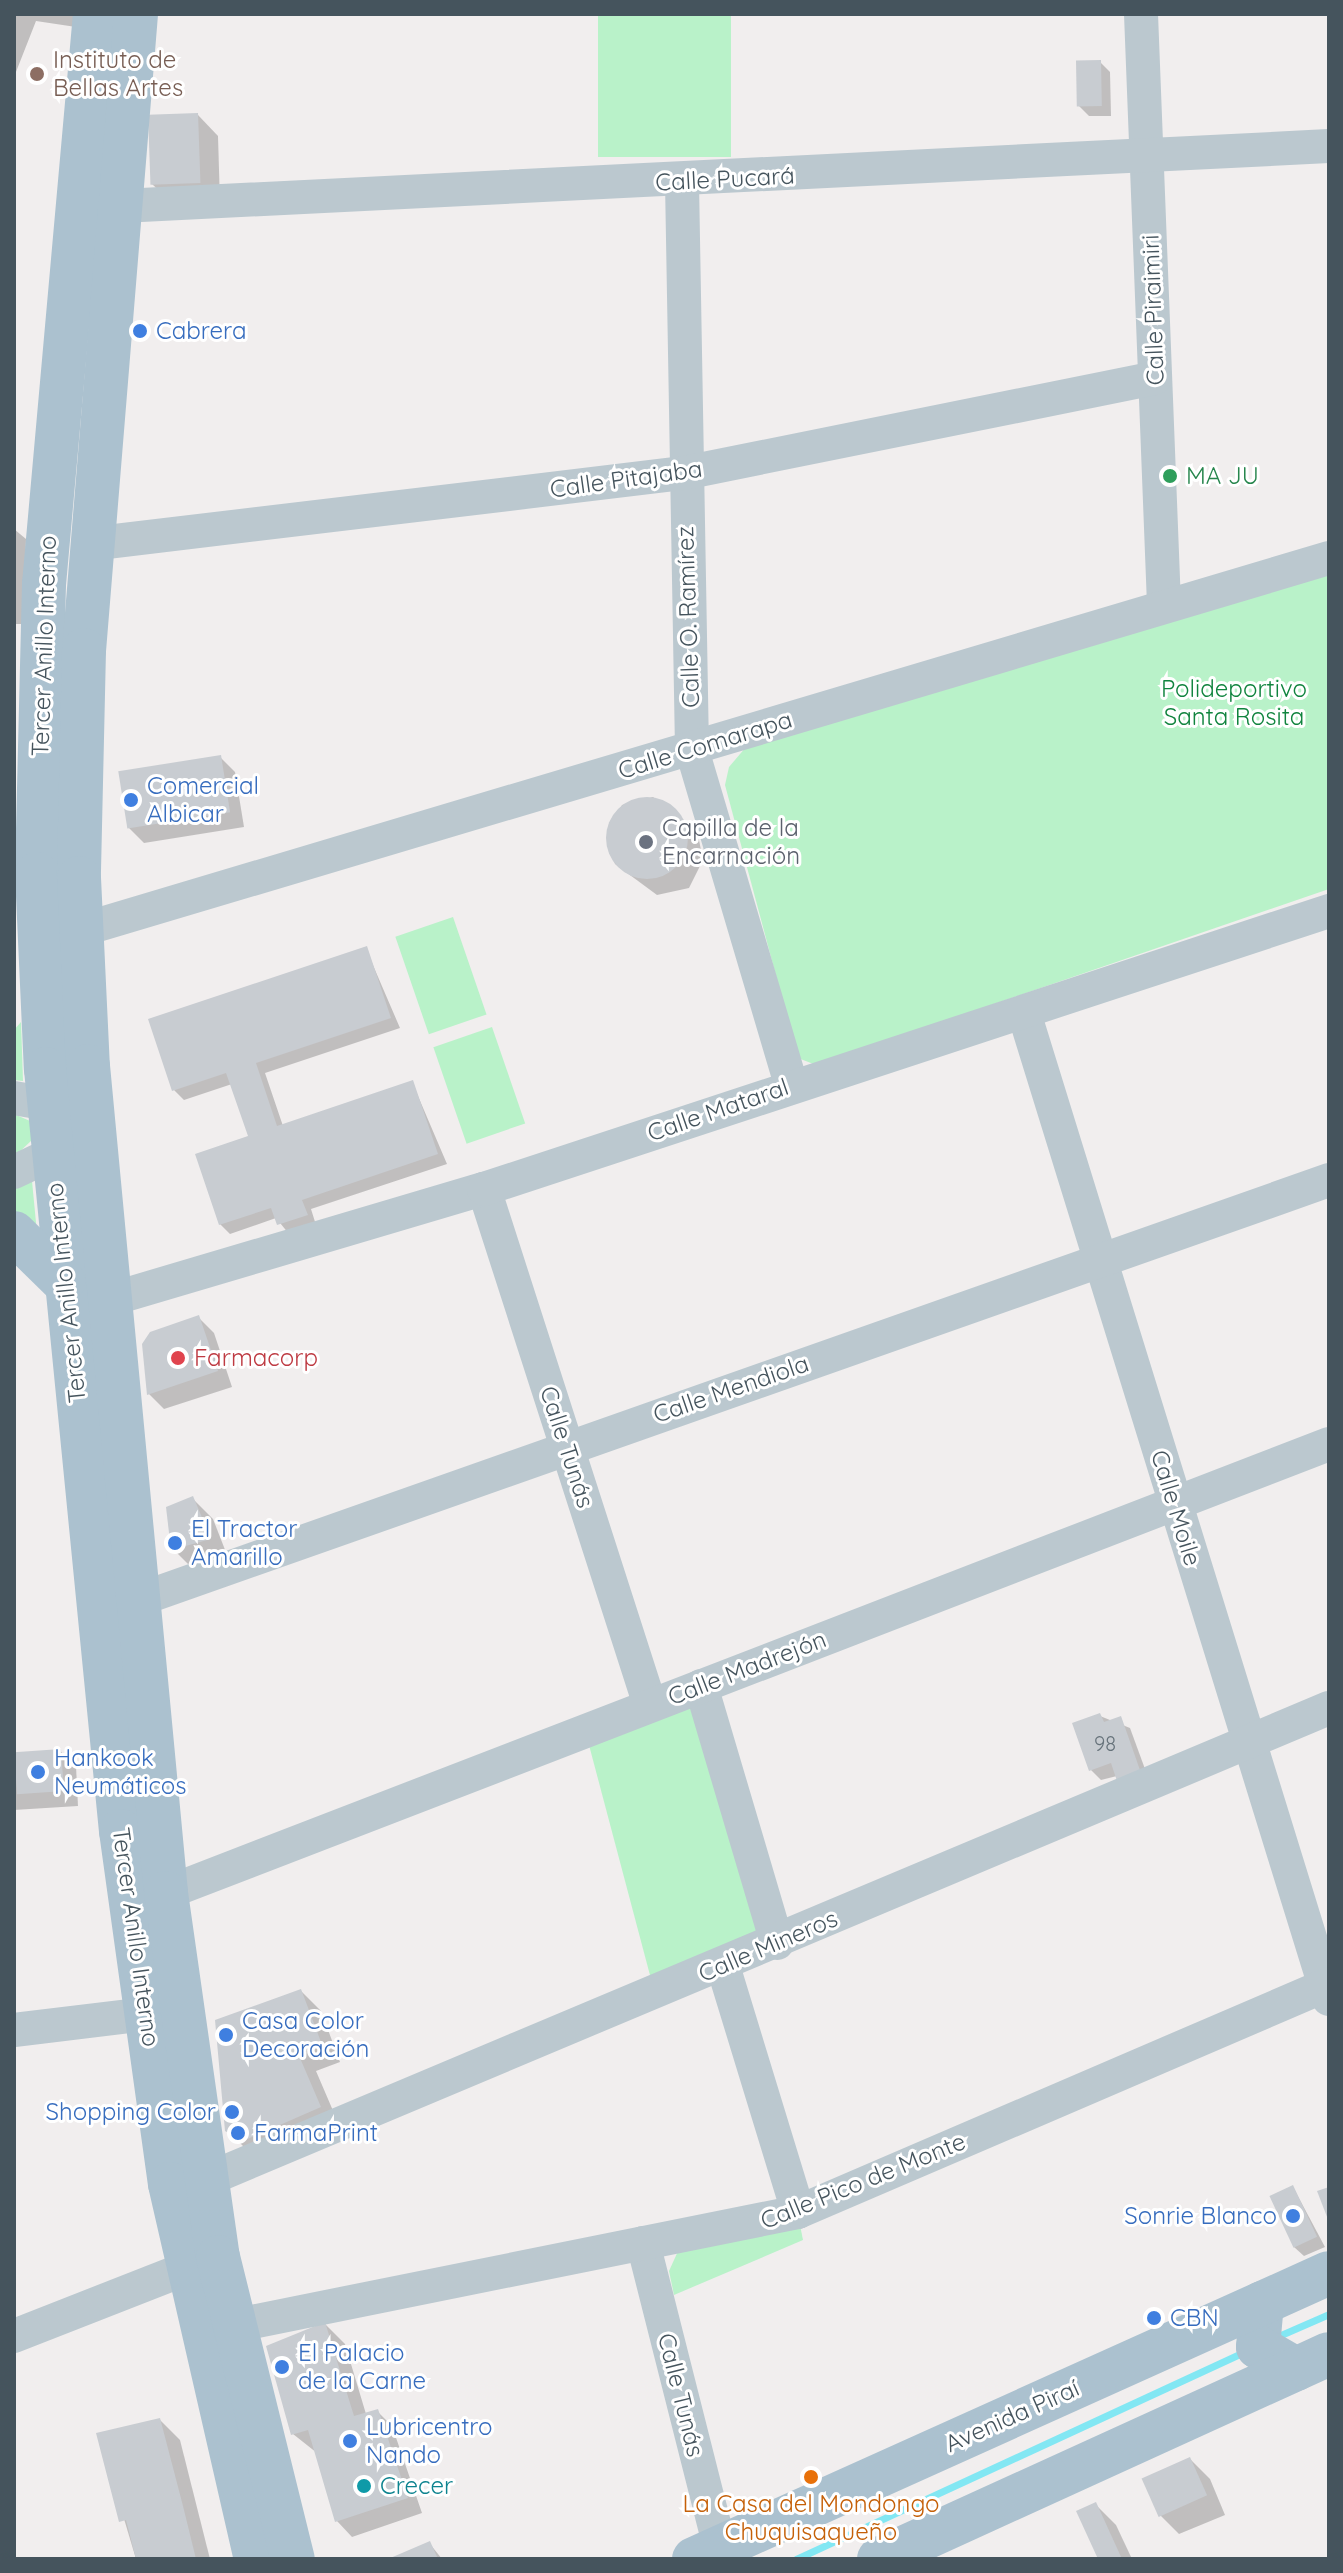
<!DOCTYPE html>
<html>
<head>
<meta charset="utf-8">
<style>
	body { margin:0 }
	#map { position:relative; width:1343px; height:2573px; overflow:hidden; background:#f1eeee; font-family:Quicksand,sans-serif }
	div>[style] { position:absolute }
	.green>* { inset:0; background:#b9f2c9; transform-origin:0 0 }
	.shadow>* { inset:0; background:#0003 }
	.stream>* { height:7px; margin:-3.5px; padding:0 3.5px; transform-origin:3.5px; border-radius:3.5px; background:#82e7f3 }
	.building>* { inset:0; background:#c8ccd1; transform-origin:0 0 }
	.round { border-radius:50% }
	.minor>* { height:34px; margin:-17px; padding:0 17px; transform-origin:17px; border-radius:17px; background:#bbc8cf }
	.major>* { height:44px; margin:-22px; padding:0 22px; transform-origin:22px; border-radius:22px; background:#abc1cf }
	.dots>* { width:22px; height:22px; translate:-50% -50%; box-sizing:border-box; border:4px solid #fff; border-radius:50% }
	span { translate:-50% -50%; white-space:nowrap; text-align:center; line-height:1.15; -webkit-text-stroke:6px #fff; paint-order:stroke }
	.number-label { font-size:20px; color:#66727a }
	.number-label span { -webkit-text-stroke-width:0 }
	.education-label { font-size:24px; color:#785e54 }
	.left { translate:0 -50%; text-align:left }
	.street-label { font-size:24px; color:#45545d }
	.shop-label { font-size:24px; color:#366cbe }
	.right { translate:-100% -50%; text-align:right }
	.leisure-label { font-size:24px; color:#27864d }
	.park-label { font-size:24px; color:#10843e }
	.worship-label { font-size:24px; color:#5b616d }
	.health-label { font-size:24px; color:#be3a42 }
	.culture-label { font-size:24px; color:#0d838f }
	.food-label { font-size:24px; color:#c56008 }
	.frame { position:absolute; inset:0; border:16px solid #45545d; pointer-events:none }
</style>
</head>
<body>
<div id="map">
	<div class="green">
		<i style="left:598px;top:14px;width:133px;height:143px"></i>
		<i style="clip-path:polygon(1329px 573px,1329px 889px,816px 1065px,798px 1058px,725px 785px,729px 767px,746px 747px)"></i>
		<i style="left:453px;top:917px;width:103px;height:61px;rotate:71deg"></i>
		<i style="clip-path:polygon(21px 1022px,23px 1081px,14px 1080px,14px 1030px)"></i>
		<i style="left:492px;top:1027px;width:102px;height:62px;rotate:71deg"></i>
		<i style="clip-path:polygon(14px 1114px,30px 1121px,32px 1140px,14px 1157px)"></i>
		<i style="clip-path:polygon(32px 1181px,37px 1233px,14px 1213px,14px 1189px)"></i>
		<i style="clip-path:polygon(697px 1703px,765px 1933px,651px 1979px,589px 1745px)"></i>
		<i style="clip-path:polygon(800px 2225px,803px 2240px,674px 2295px,669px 2271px,679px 2249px)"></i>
	</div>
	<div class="shadow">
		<i style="clip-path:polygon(14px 14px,78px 14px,76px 27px,36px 21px,14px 77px)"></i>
		<i style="clip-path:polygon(1100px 62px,1110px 72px,1111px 116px,1089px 116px,1079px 106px)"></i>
		<i style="clip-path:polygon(198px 115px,218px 136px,220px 203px,173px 204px,152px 184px)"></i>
		<i style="clip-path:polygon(14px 529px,26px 539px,24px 624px,14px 624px)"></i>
		<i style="clip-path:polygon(220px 757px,235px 772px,244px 827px,144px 843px,129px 828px)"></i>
		<i style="clip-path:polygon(653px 797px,697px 830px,703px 860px,689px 888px,657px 895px,615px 864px,607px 836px,622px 805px)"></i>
		<i style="clip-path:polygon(366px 949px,400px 1028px,265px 1073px,283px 1126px,412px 1082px,447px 1164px,311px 1209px,316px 1225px,289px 1234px,276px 1218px,230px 1234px,220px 1224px,250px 1137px,232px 1084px,184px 1100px,174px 1090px)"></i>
		<i style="clip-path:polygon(199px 1318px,214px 1333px,232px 1387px,164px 1409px,149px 1394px)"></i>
		<i style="clip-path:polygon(193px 1499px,213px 1519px,229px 1560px,193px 1569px,173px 1549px)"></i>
		<i style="clip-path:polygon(1100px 1716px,1130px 1728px,1145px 1769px,1101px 1780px,1091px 1770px)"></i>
		<i style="clip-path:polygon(60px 1751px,76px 1766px,78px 1806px,14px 1810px,14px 1754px)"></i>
		<i style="clip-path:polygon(301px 1991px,321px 2011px,340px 2062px,316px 2071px,340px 2127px,248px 2151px,227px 2130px)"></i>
		<i style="clip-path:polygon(1293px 2187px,1325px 2247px,1304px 2256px,1294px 2247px)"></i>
		<i style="clip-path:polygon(325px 2324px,345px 2344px,366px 2414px,377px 2411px,392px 2426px,422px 2513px,352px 2537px,337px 2521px,317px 2453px,293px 2434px)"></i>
		<i style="clip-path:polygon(160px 2420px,180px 2440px,210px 2559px,136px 2559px,99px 2435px)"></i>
		<i style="clip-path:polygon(1190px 2459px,1210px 2479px,1225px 2515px,1179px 2534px,1159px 2514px)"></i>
		<i style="clip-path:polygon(1095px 2504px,1116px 2525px,1132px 2559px,1101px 2559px)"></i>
		<i style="clip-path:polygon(430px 2544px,442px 2559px,394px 2559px)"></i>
	</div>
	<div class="stream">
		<i style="left:1274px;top:2338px;width:60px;rotate:-23.6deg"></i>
		<i style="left:796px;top:2559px;width:494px;rotate:-24.8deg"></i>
	</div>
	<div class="building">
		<i style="left:1101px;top:60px;width:46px;height:25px;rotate:89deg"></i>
		<i style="left:198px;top:113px;width:70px;height:50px;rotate:88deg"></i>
		<i style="left:221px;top:755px;width:58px;height:104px;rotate:81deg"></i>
		<i class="round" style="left:606px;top:797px;width:82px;height:82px"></i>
		<i style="clip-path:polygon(367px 946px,391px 1018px,256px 1063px,277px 1126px,413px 1080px,438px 1154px,302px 1200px,308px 1215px,277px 1225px,271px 1208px,219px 1225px,195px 1154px,248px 1136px,226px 1073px,172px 1091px,148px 1019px)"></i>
		<i style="clip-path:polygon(199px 1315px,218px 1371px,147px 1395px,142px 1344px,150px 1332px)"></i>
		<i style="clip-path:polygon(193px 1496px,211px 1539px,171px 1550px,166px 1507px)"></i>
		<i style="clip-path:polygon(1100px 1713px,1104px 1722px,1121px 1716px,1141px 1773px,1117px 1781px,1111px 1763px,1089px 1771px,1072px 1723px)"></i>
		<i style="left:61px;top:1749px;width:42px;height:47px;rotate:86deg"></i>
		<i style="clip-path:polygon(301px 1989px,321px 2042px,297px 2051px,321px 2107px,243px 2141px,225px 2131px,215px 2020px)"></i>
		<i style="left:1293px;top:2185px;width:57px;height:26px;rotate:65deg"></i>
		<i style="clip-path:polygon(1329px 2187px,1329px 2222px,1317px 2191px)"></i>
		<i style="clip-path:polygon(325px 2322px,354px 2416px,378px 2409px,408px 2498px,335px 2522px,308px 2430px,291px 2435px,266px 2346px)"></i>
		<i style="clip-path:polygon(160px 2418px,183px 2506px,196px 2559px,136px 2559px,126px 2520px,119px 2522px,96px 2433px)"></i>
		<i style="left:1190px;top:2457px;width:42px;height:53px;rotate:66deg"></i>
		<i style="clip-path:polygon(1096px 2502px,1122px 2559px,1098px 2559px,1076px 2511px)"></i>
		<i style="clip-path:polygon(430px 2541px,438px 2559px,388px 2559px)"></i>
	</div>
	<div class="minor">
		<i style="left:1141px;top:14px;width:591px;rotate:87.77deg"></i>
		<i style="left:682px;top:182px;width:568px;rotate:88.99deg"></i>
		<i style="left:692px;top:750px;width:349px;rotate:73.5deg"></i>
		<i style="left:121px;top:206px;width:1209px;rotate:-2.84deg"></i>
		<i style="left:90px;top:544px;width:598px;rotate:-6.82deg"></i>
		<i style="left:684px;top:473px;width:480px;rotate:-11.4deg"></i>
		<i style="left:81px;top:930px;width:1302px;rotate:-16.6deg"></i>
		<i style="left:1025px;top:1016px;width:1029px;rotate:72.82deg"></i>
		<i style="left:14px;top:1098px;width:58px;rotate:10deg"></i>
		<i style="left:14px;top:1172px;width:68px;rotate:-25.4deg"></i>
		<i style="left:484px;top:1189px;width:542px;rotate:72.17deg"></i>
		<i style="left:105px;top:1301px;width:395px;rotate:-16.5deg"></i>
		<i style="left:484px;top:1189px;width:890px;rotate:-18.21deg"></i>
		<i style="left:135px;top:1601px;width:1266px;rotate:-19.42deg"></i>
		<i style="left:701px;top:1686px;width:268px;rotate:73.5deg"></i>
		<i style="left:152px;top:1909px;width:21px;rotate:-49deg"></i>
		<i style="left:166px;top:1893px;width:1247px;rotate:-21.11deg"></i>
		<i style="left:723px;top:1966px;width:257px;rotate:73deg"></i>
		<i style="left:14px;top:2030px;width:134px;rotate:-6.9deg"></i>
		<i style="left:206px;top:2180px;width:1218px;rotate:-22.8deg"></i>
		<i style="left:643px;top:2243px;width:314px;rotate:75.8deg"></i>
		<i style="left:232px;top:2326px;width:577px;rotate:-11.39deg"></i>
		<i style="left:798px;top:2212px;width:578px;rotate:-23.24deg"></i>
		<i style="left:14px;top:2336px;width:184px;rotate:-21.4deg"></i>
	</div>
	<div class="major">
		<i style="left:95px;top:14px;width:572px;rotate:95.11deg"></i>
		<i style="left:44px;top:584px;width:290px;rotate:91.4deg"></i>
		<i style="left:37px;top:874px;width:195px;rotate:87.4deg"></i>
		<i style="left:46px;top:1069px;width:766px;rotate:84.38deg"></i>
		<i style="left:121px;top:1831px;width:356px;rotate:82.1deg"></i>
		<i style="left:170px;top:2184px;width:385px;rotate:77.1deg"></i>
		<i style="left:136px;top:14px;width:638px;rotate:94.67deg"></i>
		<i style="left:84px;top:650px;width:228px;rotate:91.3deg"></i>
		<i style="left:79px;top:878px;width:188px;rotate:87.3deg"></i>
		<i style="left:88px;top:1066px;width:831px;rotate:84.61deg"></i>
		<i style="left:166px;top:1893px;width:368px;rotate:81.9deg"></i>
		<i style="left:218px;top:2257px;width:311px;rotate:76.1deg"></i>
		<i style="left:14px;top:1233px;width:69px;rotate:44.4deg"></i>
		<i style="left:1262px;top:2303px;width:44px;rotate:95.2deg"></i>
		<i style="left:1258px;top:2347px;width:44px;rotate:30.1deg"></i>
		<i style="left:694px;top:2559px;width:696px;rotate:-24.25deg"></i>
		<i style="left:879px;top:2559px;width:494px;rotate:-24.5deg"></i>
	</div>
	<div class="dots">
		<i style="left:37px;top:74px;background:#8d6e63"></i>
		<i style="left:140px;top:331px;background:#3f7fe0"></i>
		<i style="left:1170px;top:476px;background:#2e9e5b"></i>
		<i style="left:131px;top:800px;background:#3f7fe0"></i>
		<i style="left:646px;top:842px;background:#6b7280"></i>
		<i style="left:178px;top:1358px;background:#e0444e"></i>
		<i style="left:175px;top:1543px;background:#3f7fe0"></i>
		<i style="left:38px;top:1772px;background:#3f7fe0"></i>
		<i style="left:226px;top:2035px;background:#3f7fe0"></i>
		<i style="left:232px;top:2112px;background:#3f7fe0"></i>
		<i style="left:238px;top:2133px;background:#3f7fe0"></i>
		<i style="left:1293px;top:2216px;background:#3f7fe0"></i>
		<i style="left:1154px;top:2318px;background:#3f7fe0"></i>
		<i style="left:282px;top:2367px;background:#3f7fe0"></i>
		<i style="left:350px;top:2441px;background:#3f7fe0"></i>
		<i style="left:811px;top:2477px;background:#e8710a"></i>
		<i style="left:364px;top:2486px;background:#0f9aa8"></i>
	</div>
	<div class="number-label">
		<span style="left:1105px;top:1743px">98</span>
	</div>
	<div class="education-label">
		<span class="left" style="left:53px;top:74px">Instituto de<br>Bellas Artes</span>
	</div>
	<div class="street-label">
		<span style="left:725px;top:179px;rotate:-3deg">Calle Pucará</span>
		<span style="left:1153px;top:310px;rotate:-92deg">Calle Piraimiri</span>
		<span style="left:626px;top:479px;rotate:-8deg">Calle Pitajaba</span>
		<span style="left:688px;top:617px;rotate:-92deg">Calle O. Ramírez</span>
		<span style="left:44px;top:646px;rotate:-88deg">Tercer Anillo Interno</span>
		<span style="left:705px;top:745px;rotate:-17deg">Calle Comarapa</span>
		<span style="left:718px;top:1110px;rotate:-19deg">Calle Mataral</span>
		<span style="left:66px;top:1293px;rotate:-96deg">Tercer Anillo Interno</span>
		<span style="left:731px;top:1389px;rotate:-19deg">Calle Mendiola</span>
		<span style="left:567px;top:1447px;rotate:72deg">Calle Tunás</span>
		<span style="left:1176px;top:1508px;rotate:73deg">Calle Moile</span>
		<span style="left:747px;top:1668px;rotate:-21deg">Calle Madrejón</span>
		<span style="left:136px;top:1937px;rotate:82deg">Tercer Anillo Interno</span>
		<span style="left:768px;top:1946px;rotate:-23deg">Calle Mineros</span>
		<span style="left:863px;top:2181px;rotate:-22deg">Calle Pico de Monte</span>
		<span style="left:681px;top:2395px;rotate:76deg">Calle Tunás</span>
		<span style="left:1012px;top:2416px;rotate:-24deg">Avenida Piraí</span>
	</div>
	<div class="shop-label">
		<span class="left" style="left:156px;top:331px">Cabrera</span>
		<span class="left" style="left:147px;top:800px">Comercial<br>Albicar</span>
		<span class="left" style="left:191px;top:1543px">El Tractor<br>Amarillo</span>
		<span class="left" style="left:54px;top:1772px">Hankook<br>Neumáticos</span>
		<span class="left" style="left:242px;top:2035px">Casa Color<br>Decoración</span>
		<span class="right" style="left:216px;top:2112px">Shopping Color</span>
		<span class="left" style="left:254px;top:2133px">FarmaPrint</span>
		<span class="right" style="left:1277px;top:2216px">Sonrie Blanco</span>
		<span class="left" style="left:1170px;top:2318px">CBN</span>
		<span class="left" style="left:298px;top:2367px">El Palacio<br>de la Carne</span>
		<span class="left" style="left:366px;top:2441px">Lubricentro<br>Nando</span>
	</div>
	<div class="leisure-label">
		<span class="left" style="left:1186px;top:476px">MA JU</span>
	</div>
	<div class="park-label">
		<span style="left:1234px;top:703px">Polideportivo<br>Santa Rosita</span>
	</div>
	<div class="worship-label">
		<span class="left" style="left:662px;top:842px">Capilla de la<br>Encarnación</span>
	</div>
	<div class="health-label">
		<span class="left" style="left:194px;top:1358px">Farmacorp</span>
	</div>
	<div class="culture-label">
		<span class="left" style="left:380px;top:2486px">Crecer</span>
	</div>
	<div class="food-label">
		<span style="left:811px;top:2518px">La Casa del Mondongo<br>Chuquisaqueño</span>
	</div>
	<div class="frame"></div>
</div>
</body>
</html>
